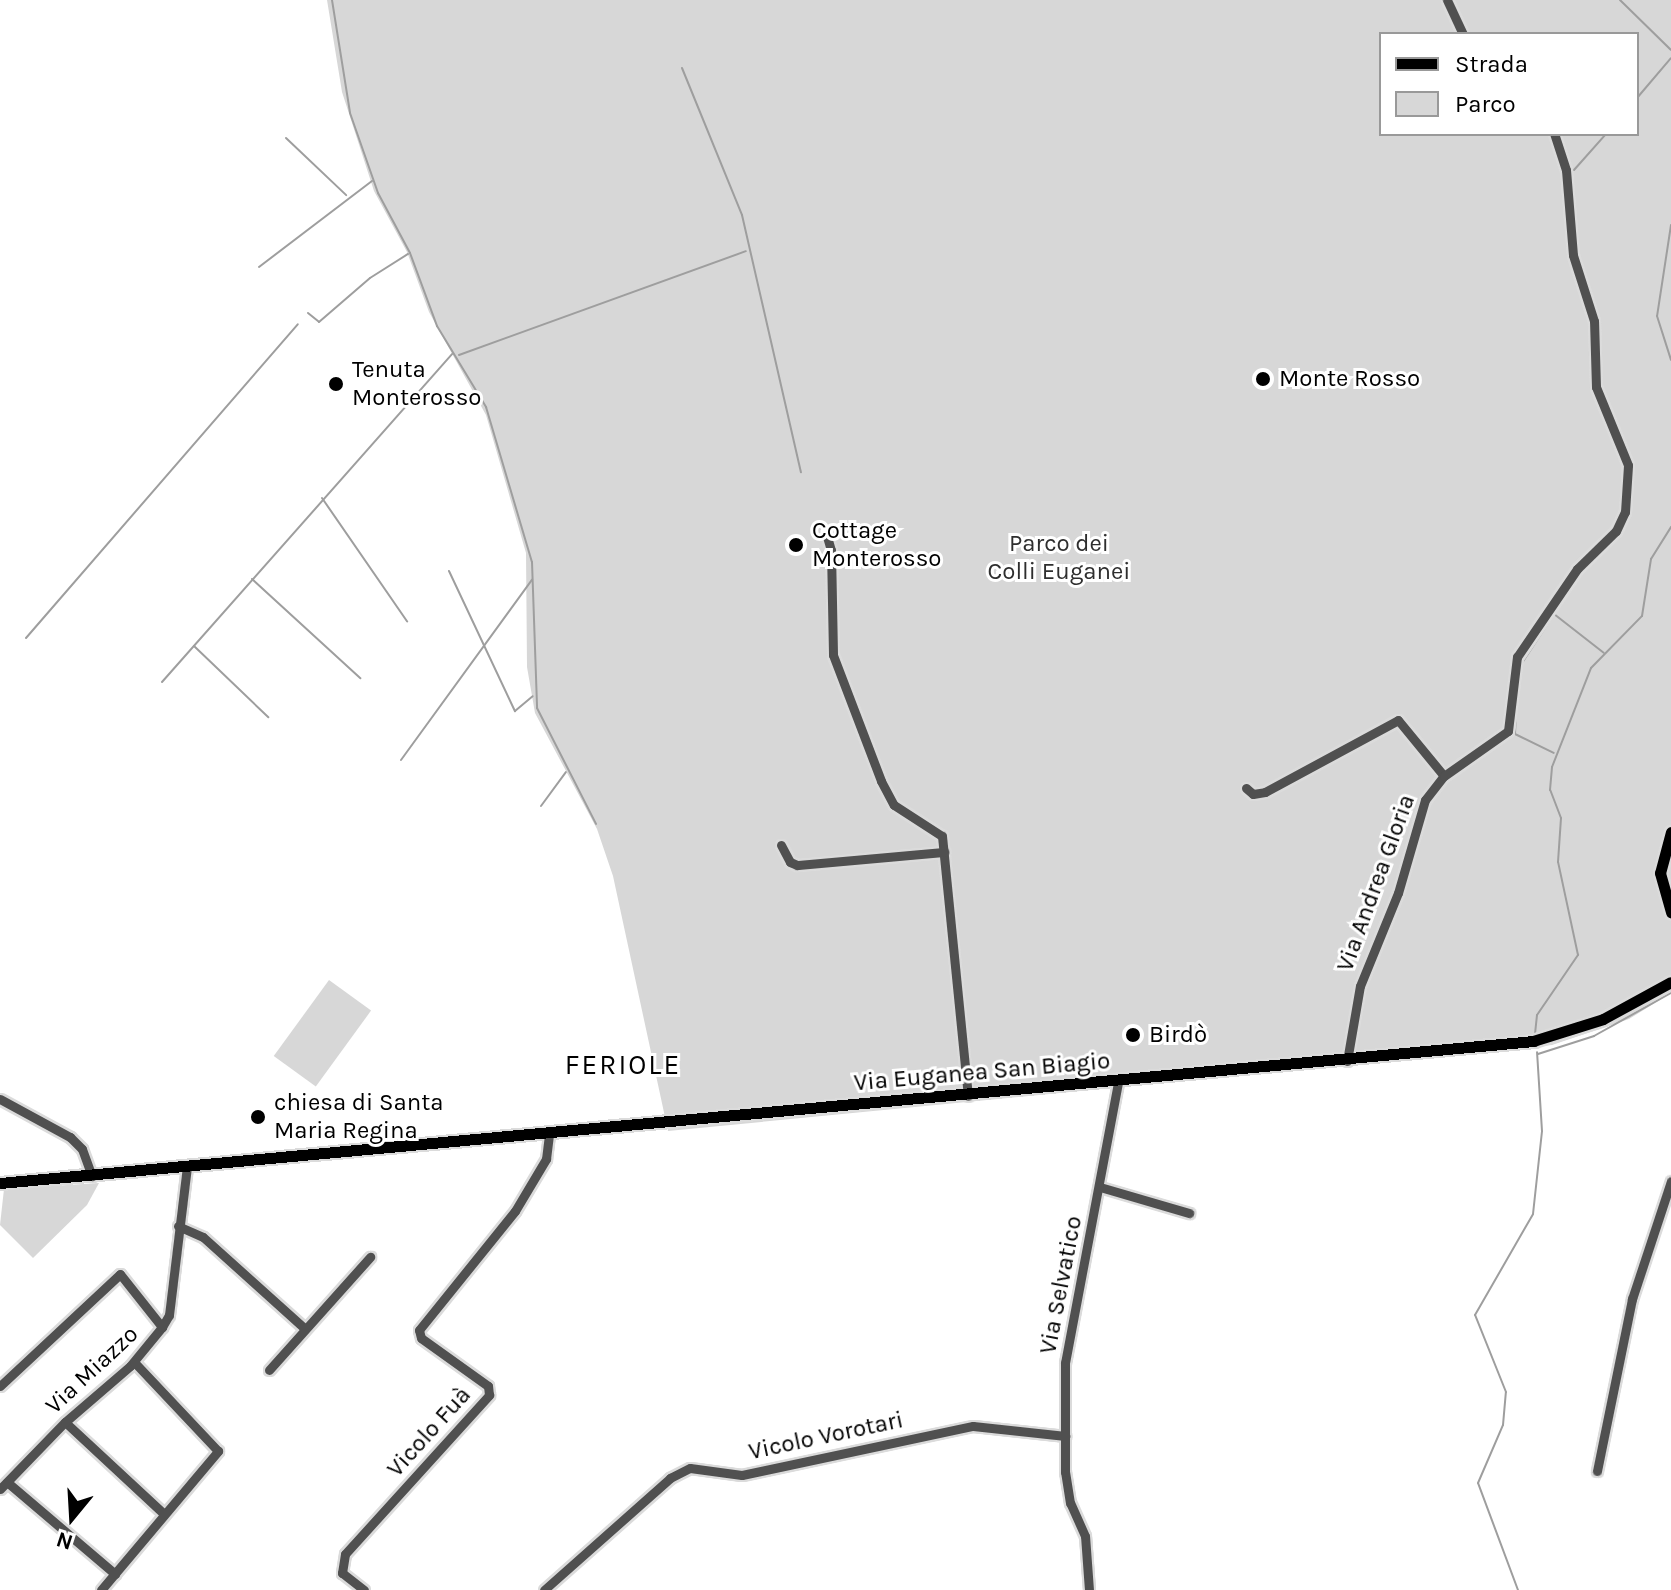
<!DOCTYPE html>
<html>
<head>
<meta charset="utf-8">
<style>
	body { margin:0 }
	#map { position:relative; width:1671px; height:1590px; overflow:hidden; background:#fff; font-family:Karla,sans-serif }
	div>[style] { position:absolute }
	.green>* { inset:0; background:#d7d7d7; transform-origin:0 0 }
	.stream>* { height:2px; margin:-1px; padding:0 1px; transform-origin:1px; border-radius:1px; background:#9e9e9e }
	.roads { filter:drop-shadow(2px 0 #dbdbdb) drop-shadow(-2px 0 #dbdbdb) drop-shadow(0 2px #dbdbdb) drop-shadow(0 -2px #dbdbdb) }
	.minor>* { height:9px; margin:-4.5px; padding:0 4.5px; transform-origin:4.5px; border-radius:4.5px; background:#505050 }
	.major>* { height:11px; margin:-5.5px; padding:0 5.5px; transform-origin:5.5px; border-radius:5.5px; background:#000 }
	.dots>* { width:22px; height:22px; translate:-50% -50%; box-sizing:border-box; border:4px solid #fff; border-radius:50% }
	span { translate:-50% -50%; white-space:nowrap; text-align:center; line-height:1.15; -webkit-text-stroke:6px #fff; paint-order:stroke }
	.poi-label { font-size:24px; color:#000 }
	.left { translate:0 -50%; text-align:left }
	.park-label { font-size:24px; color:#2e2e2e }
	.street-label { font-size:24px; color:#000 }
	.quarter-label { font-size:28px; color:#000; letter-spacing:2px }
	.legend { position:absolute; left:1379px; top:32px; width:260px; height:104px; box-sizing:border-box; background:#fff; border:2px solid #999; margin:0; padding:10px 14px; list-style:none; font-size:24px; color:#000 }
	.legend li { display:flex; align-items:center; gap:16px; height:40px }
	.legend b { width:40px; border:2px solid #999 }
	.north { position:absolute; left:32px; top:1478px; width:80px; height:80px; -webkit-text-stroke:6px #fff; paint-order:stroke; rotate:198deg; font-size:22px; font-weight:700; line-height:32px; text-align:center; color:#000 }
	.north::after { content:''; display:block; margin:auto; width:28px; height:36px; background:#000; clip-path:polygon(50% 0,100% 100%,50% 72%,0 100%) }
</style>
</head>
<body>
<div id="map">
	<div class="green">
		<i style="clip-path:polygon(evenodd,327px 0,1671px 0,1671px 993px,1629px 1019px,1552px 1045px,668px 1131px,613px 876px,597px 829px,535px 713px,527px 667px,526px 553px,486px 415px,429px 312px,407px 252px,374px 191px,342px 92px,327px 0,1381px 34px,1637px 34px,1637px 134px,1381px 134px,1381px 34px)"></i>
		<i style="left:329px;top:980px;width:52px;height:94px;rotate:36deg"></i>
		<i style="clip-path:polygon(99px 1183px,87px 1205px,33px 1258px,0 1225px,4px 1189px)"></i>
	</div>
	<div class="stream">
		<i style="left:332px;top:0;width:114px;rotate:80.9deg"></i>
		<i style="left:350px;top:113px;width:85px;rotate:70.7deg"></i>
		<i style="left:378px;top:193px;width:68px;rotate:61.9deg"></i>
		<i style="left:410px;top:253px;width:78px;rotate:69.7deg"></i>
		<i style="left:437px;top:326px;width:95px;rotate:58.8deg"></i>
		<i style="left:486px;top:407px;width:162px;rotate:73.5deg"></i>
		<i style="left:532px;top:562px;width:146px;rotate:88deg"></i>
		<i style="left:537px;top:708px;width:130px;rotate:63deg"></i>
		<i style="left:1620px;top:0;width:71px;rotate:44.4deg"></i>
		<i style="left:682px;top:68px;width:159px;rotate:67.8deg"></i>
		<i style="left:742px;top:215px;width:264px;rotate:77.1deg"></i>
		<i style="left:1637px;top:98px;width:52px;rotate:-49.6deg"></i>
		<i style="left:286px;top:138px;width:83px;rotate:43.5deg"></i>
		<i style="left:1574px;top:170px;width:48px;rotate:-48.4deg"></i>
		<i style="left:1671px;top:225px;width:92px;rotate:98.7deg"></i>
		<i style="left:1657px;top:316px;width:46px;rotate:72.3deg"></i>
		<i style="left:259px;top:267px;width:142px;rotate:-37.3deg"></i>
		<i style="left:308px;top:313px;width:14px;rotate:39deg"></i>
		<i style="left:319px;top:322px;width:67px;rotate:-40.8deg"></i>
		<i style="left:370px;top:278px;width:45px;rotate:-32.3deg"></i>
		<i style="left:459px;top:355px;width:305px;rotate:-19.9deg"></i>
		<i style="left:322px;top:498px;width:150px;rotate:55.4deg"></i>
		<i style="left:449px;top:571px;width:155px;rotate:64.8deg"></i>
		<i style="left:515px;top:711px;width:23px;rotate:-40deg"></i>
		<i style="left:252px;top:579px;width:147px;rotate:42.5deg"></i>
		<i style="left:26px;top:638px;width:415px;rotate:-49.1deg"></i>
		<i style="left:194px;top:646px;width:103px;rotate:43.8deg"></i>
		<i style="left:1520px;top:666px;width:62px;rotate:-56.8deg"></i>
		<i style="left:1554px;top:614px;width:63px;rotate:38deg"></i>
		<i style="left:162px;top:682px;width:438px;rotate:-48.5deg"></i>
		<i style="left:1517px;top:688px;width:46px;rotate:92.5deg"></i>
		<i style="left:1515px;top:734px;width:43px;rotate:26deg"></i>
		<i style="left:401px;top:760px;width:223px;rotate:-54deg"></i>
		<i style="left:541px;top:806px;width:42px;rotate:-53.7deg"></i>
		<i style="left:1535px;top:1034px;width:19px;rotate:-84deg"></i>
		<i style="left:1537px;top:1015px;width:73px;rotate:-55.7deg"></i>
		<i style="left:1578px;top:955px;width:95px;rotate:-102.1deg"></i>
		<i style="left:1558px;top:862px;width:44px;rotate:-86.1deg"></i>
		<i style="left:1561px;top:818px;width:30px;rotate:-111deg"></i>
		<i style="left:1550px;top:790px;width:23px;rotate:-85deg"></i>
		<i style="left:1552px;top:767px;width:106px;rotate:-68.5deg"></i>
		<i style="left:1591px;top:668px;width:73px;rotate:-45.6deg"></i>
		<i style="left:1642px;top:616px;width:58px;rotate:-81deg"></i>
		<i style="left:1651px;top:559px;width:38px;rotate:-58deg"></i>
		<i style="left:1538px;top:1054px;width:59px;rotate:-17.8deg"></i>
		<i style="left:1594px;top:1036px;width:88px;rotate:-29.2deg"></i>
		<i style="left:1518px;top:1590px;width:114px;rotate:-110.5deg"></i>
		<i style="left:1478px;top:1483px;width:63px;rotate:-66.7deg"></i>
		<i style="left:1503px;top:1425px;width:33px;rotate:-85deg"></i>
		<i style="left:1506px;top:1392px;width:83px;rotate:-111.9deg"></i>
		<i style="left:1475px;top:1315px;width:116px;rotate:-60.1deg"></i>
		<i style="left:1533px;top:1214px;width:83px;rotate:-83.8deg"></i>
		<i style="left:1542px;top:1131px;width:79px;rotate:-93.6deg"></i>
	</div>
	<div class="roads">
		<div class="minor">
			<i style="left:1447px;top:0;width:38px;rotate:65deg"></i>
			<i style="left:826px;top:533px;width:18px;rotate:74deg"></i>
			<i style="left:831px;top:550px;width:105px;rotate:88.9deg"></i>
			<i style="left:833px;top:655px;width:135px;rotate:69.1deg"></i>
			<i style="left:881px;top:781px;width:27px;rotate:62deg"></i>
			<i style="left:894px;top:805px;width:57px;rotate:32.9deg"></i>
			<i style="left:942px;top:836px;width:261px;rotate:84.3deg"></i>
			<i style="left:1246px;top:788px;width:9px;rotate:41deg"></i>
			<i style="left:1253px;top:794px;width:12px;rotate:-9deg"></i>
			<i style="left:1265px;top:792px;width:151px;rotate:-28.4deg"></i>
			<i style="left:1398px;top:720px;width:72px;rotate:50.6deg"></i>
			<i style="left:781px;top:845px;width:19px;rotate:62deg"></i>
			<i style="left:790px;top:862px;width:8px;rotate:23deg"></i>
			<i style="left:797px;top:865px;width:148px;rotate:-5.1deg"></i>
			<i style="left:1347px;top:1061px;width:76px;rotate:-80.2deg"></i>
			<i style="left:1360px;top:986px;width:100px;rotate:-67.8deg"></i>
			<i style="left:1398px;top:893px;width:97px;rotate:-73.8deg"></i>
			<i style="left:1425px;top:800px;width:31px;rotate:-52deg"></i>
			<i style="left:1444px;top:776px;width:78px;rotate:-35.1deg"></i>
			<i style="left:1508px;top:731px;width:75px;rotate:-83.1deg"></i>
			<i style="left:1517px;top:657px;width:107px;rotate:-55.7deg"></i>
			<i style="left:1577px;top:569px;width:54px;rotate:-44.3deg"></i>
			<i style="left:1616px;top:531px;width:21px;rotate:-65deg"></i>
			<i style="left:1625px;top:512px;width:47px;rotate:-86.3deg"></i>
			<i style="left:1628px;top:465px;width:84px;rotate:-112.3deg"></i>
			<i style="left:1596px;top:387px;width:66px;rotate:-91.7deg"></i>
			<i style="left:1594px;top:321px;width:69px;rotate:-107.7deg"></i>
			<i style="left:1573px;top:255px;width:85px;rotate:-94.7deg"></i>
			<i style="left:1566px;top:170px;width:38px;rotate:-108deg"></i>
			<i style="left:0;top:1099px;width:80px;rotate:28.5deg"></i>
			<i style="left:70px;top:1137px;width:17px;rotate:45deg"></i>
			<i style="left:82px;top:1149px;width:29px;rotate:70deg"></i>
			<i style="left:1100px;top:1187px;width:93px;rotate:16.3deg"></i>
			<i style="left:178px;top:1226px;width:27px;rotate:24deg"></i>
			<i style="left:203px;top:1237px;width:137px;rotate:42deg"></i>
			<i style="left:269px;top:1370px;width:152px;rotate:-48.2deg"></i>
			<i style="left:0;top:1386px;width:164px;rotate:-43deg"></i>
			<i style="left:120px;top:1274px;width:68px;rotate:51.6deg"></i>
			<i style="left:65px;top:1422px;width:135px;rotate:42.9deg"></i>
			<i style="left:1597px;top:1471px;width:176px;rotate:-78.5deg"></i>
			<i style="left:1632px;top:1299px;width:124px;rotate:-71.7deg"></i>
			<i style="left:7px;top:1482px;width:142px;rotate:40.4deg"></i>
			<i style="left:0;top:1489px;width:93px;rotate:-45.9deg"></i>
			<i style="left:65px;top:1422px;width:86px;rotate:-40.7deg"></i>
			<i style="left:130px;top:1366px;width:50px;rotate:-50.6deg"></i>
			<i style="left:162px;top:1327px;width:14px;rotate:-60deg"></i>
			<i style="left:169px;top:1315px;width:149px;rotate:-83.1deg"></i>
			<i style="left:101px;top:1590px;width:182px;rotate:-49.9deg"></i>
			<i style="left:218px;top:1451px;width:122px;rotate:-133.3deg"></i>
			<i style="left:364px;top:1590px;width:28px;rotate:-142deg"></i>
			<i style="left:342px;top:1573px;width:19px;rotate:-81deg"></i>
			<i style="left:345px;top:1554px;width:215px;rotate:-47.8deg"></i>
			<i style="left:489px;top:1395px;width:9px;rotate:-96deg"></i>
			<i style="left:488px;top:1386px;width:82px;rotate:-144.4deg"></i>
			<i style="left:421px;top:1338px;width:8px;rotate:-104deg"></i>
			<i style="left:419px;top:1330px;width:153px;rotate:-51.1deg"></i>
			<i style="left:515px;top:1211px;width:61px;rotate:-59.2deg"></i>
			<i style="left:546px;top:1159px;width:25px;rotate:-83deg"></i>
			<i style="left:544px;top:1590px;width:169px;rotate:-41.6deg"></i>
			<i style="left:670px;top:1478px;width:22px;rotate:-27deg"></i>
			<i style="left:690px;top:1468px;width:52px;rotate:7.7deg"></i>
			<i style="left:742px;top:1475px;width:236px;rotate:-12deg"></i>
			<i style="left:973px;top:1426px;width:93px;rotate:6.2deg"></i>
			<i style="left:1089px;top:1590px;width:54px;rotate:-94.2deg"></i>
			<i style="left:1085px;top:1536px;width:36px;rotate:-114deg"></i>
			<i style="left:1070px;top:1503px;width:31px;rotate:-99deg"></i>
			<i style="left:1065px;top:1472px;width:109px;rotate:-90deg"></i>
			<i style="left:1065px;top:1363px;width:286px;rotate:-79.3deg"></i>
		</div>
		<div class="major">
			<i style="left:1671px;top:832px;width:42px;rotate:105deg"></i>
			<i style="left:1660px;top:873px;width:41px;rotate:74.2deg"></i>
			<i style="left:0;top:1183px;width:1540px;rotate:-5.29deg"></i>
			<i style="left:1533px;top:1041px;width:73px;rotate:-17.4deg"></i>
			<i style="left:1603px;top:1019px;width:77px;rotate:-28.6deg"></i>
		</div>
	</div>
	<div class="dots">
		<i style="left:1263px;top:379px;background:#000"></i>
		<i style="left:336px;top:384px;background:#000"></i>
		<i style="left:796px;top:545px;background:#000"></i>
		<i style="left:1133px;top:1035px;background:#000"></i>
		<i style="left:258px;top:1117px;background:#000"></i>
	</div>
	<div class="poi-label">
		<span class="left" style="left:352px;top:384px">Tenuta<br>Monterosso</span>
		<span class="left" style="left:1279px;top:379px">Monte Rosso</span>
		<span class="left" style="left:812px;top:545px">Cottage<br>Monterosso</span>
		<span class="left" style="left:1149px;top:1035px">Birdò</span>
		<span class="left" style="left:274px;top:1117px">chiesa di Santa<br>Maria Regina</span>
	</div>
	<div class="park-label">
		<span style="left:1059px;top:558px">Parco dei<br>Colli Euganei</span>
	</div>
	<div class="street-label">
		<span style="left:1376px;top:883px;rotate:-70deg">Via Andrea Gloria</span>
		<span style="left:982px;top:1072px;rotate:-5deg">Via Euganea San Biagio</span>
		<span style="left:1061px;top:1285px;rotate:-79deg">Via Selvatico</span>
		<span style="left:92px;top:1370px;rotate:-43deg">Via Miazzo</span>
		<span style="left:429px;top:1432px;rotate:-48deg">Vicolo Fuà</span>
		<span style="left:826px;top:1436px;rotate:-12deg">Vicolo Vorotari</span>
	</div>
	<div class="quarter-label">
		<span style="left:623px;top:1065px">FERIOLE</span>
	</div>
	<ul class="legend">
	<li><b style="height:10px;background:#000"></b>Strada</li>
	<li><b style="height:22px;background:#d7d7d7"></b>Parco</li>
	</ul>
	<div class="north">N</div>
</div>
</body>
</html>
